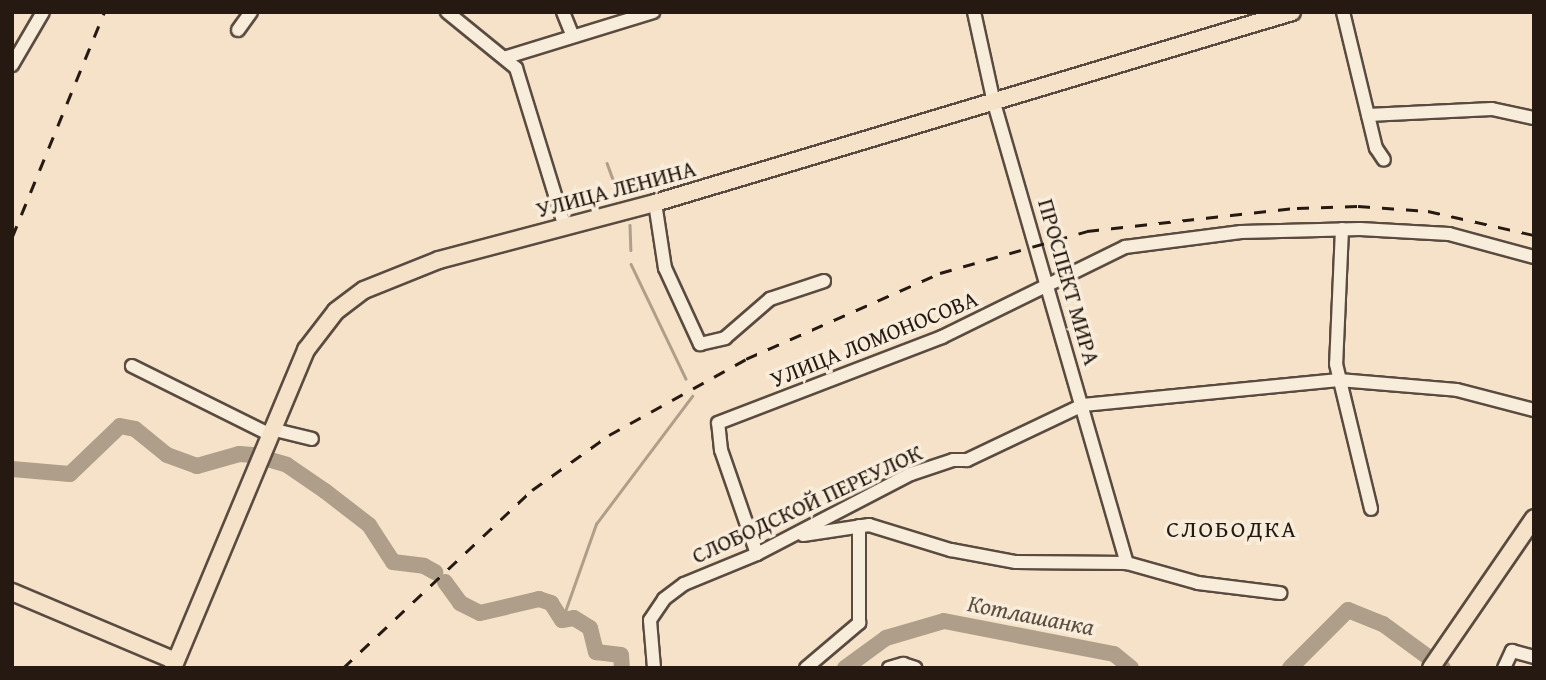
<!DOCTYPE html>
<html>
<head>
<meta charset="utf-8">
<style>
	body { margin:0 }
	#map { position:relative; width:1546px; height:680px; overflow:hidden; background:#f5e2c8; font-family:"Gentium Book Plus",serif }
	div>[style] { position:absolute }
	.stream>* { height:2.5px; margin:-1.25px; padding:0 1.25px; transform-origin:1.25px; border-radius:1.25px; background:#af9e8a }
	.river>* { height:16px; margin:-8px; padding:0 8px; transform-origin:8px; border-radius:8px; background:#af9e8a }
	.roads { filter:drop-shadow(2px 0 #5a4b40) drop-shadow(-2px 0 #5a4b40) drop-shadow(0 2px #5a4b40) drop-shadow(0 -2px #5a4b40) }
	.minor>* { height:12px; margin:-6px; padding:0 6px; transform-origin:6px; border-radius:6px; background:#f8ecdb }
	.major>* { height:16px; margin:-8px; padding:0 8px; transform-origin:8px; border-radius:8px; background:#f5e2c8 }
	.rail>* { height:2.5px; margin-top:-1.25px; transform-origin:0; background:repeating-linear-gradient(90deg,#261912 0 12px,transparent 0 24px) }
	span { translate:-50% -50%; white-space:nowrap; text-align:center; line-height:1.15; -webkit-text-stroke:7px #f8ecdb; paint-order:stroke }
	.street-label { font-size:23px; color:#261912 }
	.neighbourhood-label { font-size:24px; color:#261912; letter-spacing:2px }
	.water-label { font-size:24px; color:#5d4e42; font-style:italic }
	.frame { position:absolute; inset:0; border:14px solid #261912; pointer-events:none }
</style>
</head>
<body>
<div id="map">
	<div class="stream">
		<i style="left:607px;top:163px;width:32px;rotate:70deg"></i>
		<i style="left:630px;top:225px;width:25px;rotate:88deg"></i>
		<i style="left:631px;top:264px;width:127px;rotate:64.4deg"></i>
		<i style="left:562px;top:620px;width:102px;rotate:-70.5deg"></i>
		<i style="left:596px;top:524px;width:160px;rotate:-53.1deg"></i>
	</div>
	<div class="river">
		<i style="left:12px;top:469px;width:58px;rotate:4.9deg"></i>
		<i style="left:70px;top:474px;width:69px;rotate:-43.8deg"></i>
		<i style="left:120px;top:426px;width:15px;rotate:11deg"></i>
		<i style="left:135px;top:429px;width:41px;rotate:39.1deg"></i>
		<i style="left:167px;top:455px;width:32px;rotate:20deg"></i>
		<i style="left:197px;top:466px;width:44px;rotate:-15.9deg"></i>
		<i style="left:239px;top:454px;width:14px;rotate:4deg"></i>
		<i style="left:253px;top:455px;width:35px;rotate:16deg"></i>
		<i style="left:287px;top:465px;width:46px;rotate:34.4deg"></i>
		<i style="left:325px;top:491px;width:56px;rotate:37.7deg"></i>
		<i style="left:369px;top:525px;width:44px;rotate:57deg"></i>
		<i style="left:393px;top:562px;width:31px;rotate:7deg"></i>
		<i style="left:424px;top:566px;width:13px;rotate:29deg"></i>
		<i style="left:445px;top:582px;width:26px;rotate:54deg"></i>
		<i style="left:460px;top:603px;width:22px;rotate:27deg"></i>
		<i style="left:480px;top:613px;width:61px;rotate:-13.3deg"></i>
		<i style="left:539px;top:599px;width:13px;rotate:18deg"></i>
		<i style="left:551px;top:603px;width:20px;rotate:57deg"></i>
		<i style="left:562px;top:620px;width:12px;rotate:-9deg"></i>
		<i style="left:574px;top:618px;width:19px;rotate:32deg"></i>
		<i style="left:590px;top:628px;width:25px;rotate:76deg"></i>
		<i style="left:596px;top:652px;width:25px;rotate:7deg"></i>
		<i style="left:621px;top:655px;width:13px;rotate:86deg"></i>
		<i style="left:845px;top:668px;width:51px;rotate:-36.2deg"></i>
		<i style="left:886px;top:638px;width:60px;rotate:-16.3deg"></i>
		<i style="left:944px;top:621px;width:173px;rotate:11deg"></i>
		<i style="left:1114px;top:654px;width:22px;rotate:39deg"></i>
		<i style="left:1290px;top:668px;width:82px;rotate:-45deg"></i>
		<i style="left:1348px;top:610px;width:38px;rotate:22deg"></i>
		<i style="left:1383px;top:624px;width:74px;rotate:36.3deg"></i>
	</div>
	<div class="roads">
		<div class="minor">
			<i style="left:447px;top:12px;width:89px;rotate:39.1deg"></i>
			<i style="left:516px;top:68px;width:166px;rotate:72.9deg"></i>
			<i style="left:563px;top:12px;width:24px;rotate:68deg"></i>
			<i style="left:974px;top:12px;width:93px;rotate:77.6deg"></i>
			<i style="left:994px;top:103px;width:479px;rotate:73.9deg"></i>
			<i style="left:1343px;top:12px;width:140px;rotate:76.4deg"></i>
			<i style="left:1376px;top:148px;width:14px;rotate:56deg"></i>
			<i style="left:238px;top:30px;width:22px;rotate:-54deg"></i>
			<i style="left:507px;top:57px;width:153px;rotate:-17.1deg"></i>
			<i style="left:12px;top:65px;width:61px;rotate:-59.7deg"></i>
			<i style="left:1368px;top:115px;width:124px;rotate:-2.8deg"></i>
			<i style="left:1492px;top:109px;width:43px;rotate:12.1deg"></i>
			<i style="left:655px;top:203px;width:66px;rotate:81.3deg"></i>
			<i style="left:665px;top:268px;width:84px;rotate:65.3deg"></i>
			<i style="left:700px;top:344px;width:26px;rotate:-13deg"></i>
			<i style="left:725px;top:338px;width:60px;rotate:-40.9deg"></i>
			<i style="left:770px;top:299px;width:57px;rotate:-18.4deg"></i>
			<i style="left:1342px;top:229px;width:135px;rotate:92.5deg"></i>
			<i style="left:1336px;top:364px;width:149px;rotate:76.4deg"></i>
			<i style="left:132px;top:366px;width:153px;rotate:26.4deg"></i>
			<i style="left:271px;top:429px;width:42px;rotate:13.7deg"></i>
			<i style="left:803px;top:535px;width:67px;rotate:-8.6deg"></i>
			<i style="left:869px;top:525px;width:86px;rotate:17deg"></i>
			<i style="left:951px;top:550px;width:66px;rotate:10.5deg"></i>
			<i style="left:1016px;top:562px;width:111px;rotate:0.5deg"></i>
			<i style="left:1127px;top:563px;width:74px;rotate:15.7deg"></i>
			<i style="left:1198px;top:583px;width:83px;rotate:7deg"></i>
			<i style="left:757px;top:554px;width:110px;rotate:-109.1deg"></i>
			<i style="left:721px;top:450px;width:27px;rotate:-96deg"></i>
			<i style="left:718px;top:423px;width:240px;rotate:-21deg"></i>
			<i style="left:942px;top:337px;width:204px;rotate:-26.2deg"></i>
			<i style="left:1125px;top:247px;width:117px;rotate:-7.4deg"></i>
			<i style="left:1241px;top:232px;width:119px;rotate:-1.4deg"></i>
			<i style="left:1360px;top:229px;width:89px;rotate:3.2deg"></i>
			<i style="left:1449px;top:234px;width:88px;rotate:15.1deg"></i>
			<i style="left:654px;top:668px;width:48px;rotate:-94.8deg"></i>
			<i style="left:650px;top:620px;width:25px;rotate:-56deg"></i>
			<i style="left:664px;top:599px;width:25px;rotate:-37deg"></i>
			<i style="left:684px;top:584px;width:79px;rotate:-22.3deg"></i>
			<i style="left:757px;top:554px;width:174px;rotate:-27.5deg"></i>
			<i style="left:911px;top:474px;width:44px;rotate:-18.4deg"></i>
			<i style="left:953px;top:460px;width:14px"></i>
			<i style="left:967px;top:460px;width:128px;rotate:-25.4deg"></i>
			<i style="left:1083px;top:405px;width:257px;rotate:-5.6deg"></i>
			<i style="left:1339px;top:380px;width:118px;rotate:4.8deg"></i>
			<i style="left:1457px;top:390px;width:80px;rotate:14.6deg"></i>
			<i style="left:806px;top:668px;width:70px;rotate:-40.3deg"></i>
			<i style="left:859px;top:623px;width:97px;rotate:-90deg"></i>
			<i style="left:889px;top:668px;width:15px;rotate:-16deg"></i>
			<i style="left:903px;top:664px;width:13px;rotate:18deg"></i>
			<i style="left:1504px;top:668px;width:19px;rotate:-65deg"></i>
			<i style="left:1512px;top:651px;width:23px;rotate:15deg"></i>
		</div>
		<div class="major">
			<i style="left:12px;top:592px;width:177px;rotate:22.9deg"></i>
			<i style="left:173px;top:668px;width:345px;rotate:-67.3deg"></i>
			<i style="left:306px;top:350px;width:49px;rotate:-52.4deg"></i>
			<i style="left:336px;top:311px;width:35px;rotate:-37deg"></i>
			<i style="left:364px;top:290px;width:81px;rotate:-21.8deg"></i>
			<i style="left:439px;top:260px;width:223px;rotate:-14.8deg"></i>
			<i style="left:655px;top:203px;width:665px;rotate:-16.69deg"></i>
			<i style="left:1431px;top:668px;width:182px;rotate:-55.5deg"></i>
		</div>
	</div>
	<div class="rail">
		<i style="left:12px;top:237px;width:242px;rotate:-67.7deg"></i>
		<i style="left:343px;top:668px;width:260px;rotate:-43.3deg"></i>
		<i style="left:532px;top:490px;width:95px;rotate:-35.5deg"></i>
		<i style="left:609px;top:435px;width:157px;rotate:-29deg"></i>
		<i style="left:746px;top:359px;width:212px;rotate:-23.9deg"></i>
		<i style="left:940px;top:273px;width:153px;rotate:-15.9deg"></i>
		<i style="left:1087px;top:231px;width:211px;rotate:-6.3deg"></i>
		<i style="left:1297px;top:208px;width:61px;rotate:-1.9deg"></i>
		<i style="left:1358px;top:206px;width:70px;rotate:4.1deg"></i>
		<i style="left:1428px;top:211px;width:109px;rotate:12.8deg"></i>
	</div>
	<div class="street-label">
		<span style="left:616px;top:189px;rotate:-15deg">УЛИЦА ЛЕНИНА</span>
		<span style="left:1069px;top:282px;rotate:74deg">ПРОСПЕКТ МИРА</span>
		<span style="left:874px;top:339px;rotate:-22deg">УЛИЦА ЛОМОНОСОВА</span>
		<span style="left:807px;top:504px;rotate:-25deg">СЛОБОДСКОЙ ПЕРЕУЛОК</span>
	</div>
	<div class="neighbourhood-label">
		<span style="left:1232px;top:529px">СЛОБОДКА</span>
	</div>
	<div class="water-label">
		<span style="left:1031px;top:615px;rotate:11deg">Котлашанка</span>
	</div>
	<div class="frame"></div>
</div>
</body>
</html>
